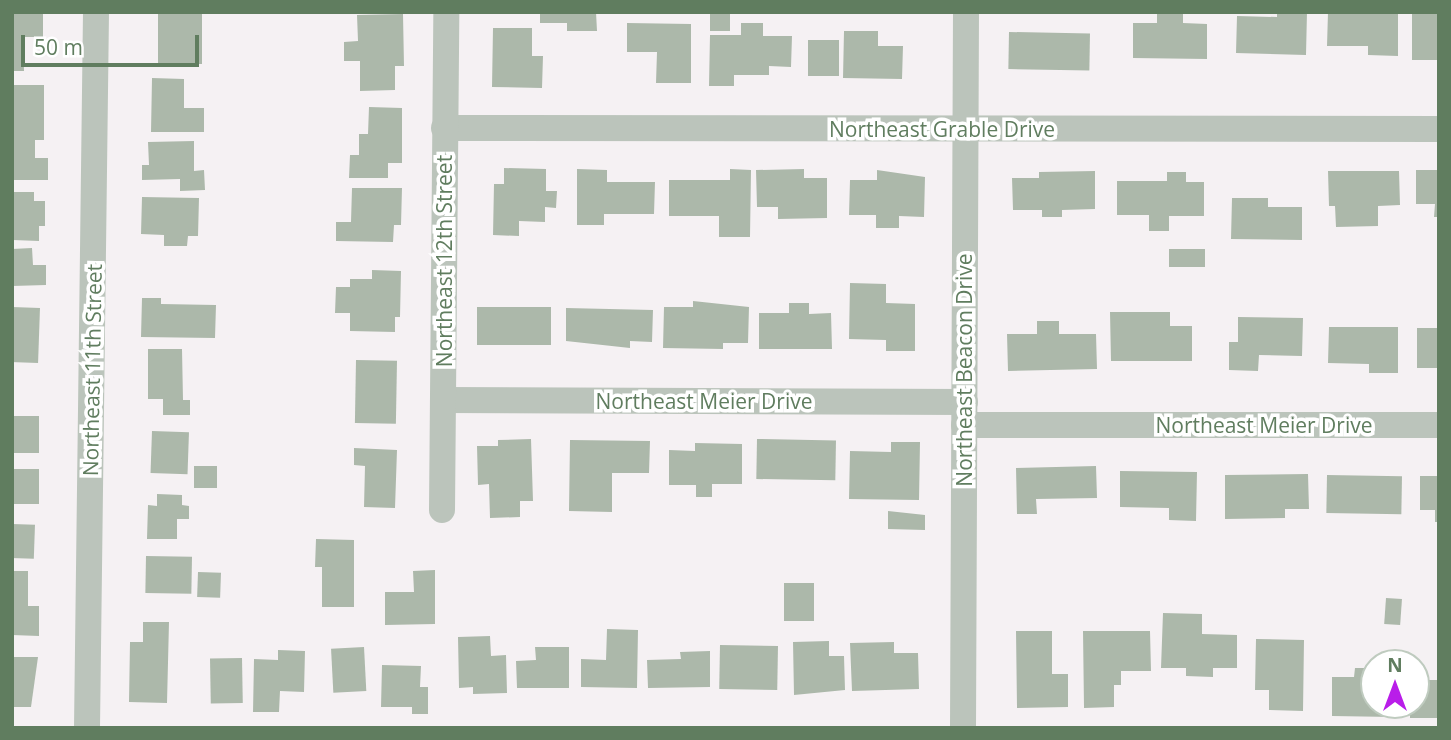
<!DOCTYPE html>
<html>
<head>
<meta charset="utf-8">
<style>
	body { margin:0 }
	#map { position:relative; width:1451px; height:740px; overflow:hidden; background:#f5f1f3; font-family:"Open Sans",sans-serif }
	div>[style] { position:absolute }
	.building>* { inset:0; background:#acb8aa; transform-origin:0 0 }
	.minor>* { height:26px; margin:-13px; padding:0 13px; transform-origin:13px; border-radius:13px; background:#bbc4bb }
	span { translate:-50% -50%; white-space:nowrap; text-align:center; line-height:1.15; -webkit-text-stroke:7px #fff; paint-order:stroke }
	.street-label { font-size:21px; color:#607d5f }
	.frame { position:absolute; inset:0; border:14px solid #607d5f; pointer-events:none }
	.north { position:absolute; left:1360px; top:649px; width:70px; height:70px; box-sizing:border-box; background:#fff; border:2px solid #bfcbbf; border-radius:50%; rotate:0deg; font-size:19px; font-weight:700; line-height:28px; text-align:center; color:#607d5f }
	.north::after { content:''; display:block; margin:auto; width:24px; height:32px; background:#b91de9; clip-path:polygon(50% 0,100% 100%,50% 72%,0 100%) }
	.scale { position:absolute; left:21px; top:35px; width:178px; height:32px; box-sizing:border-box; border:4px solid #607d5f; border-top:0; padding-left:9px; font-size:21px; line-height:24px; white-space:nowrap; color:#607d5f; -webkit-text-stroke:5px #fff; paint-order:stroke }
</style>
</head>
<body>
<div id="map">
	<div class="building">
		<i style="clip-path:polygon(12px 12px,43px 12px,43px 37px,23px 37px,24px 71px,12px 71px)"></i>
		<i style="left:158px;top:12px;width:44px;height:52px"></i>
		<i style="clip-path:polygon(540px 12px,596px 12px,597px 31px,567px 31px,567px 23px,540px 23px)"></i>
		<i style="left:710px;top:12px;width:20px;height:19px"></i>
		<i style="clip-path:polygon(1157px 12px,1183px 12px,1183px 23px,1207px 24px,1207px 59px,1133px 58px,1133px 23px,1157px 23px)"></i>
		<i style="clip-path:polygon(1277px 12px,1307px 12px,1306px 55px,1236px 53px,1237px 16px,1277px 17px)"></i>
		<i style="clip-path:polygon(1328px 12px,1398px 12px,1398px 56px,1368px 55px,1368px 46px,1327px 46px)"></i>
		<i style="left:1412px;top:12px;width:27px;height:48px"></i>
		<i style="clip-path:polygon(403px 14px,404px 66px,395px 66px,395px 90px,360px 91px,360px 61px,344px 61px,344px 42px,358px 41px,357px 15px)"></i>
		<i style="clip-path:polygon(627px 23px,691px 24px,691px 83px,656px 83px,657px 52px,627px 52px)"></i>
		<i style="clip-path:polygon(741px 23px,763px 23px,763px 36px,792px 36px,791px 67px,769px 66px,769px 75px,734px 75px,734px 86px,709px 86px,710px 35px,741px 35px)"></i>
		<i style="clip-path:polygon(493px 28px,532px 28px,532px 56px,543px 56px,542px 88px,492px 87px)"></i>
		<i style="clip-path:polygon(844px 31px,878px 31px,878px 46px,903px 46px,902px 79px,843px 78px)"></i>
		<i style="left:1009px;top:32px;width:81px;height:37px;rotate:1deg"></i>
		<i style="left:808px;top:40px;width:31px;height:36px"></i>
		<i style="clip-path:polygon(152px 78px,184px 79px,184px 108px,204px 108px,204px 132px,151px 132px)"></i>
		<i style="clip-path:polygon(13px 85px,44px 85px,44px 140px,35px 140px,35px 158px,48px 158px,48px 180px,12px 180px)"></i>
		<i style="clip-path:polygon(369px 107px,402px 108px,402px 163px,388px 163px,388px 178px,349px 178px,350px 155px,359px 155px,359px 134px,368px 134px)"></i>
		<i style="clip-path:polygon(194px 141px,194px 171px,204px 170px,205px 190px,180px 191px,180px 179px,142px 180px,142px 165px,149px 165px,148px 142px)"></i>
		<i style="clip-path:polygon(504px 168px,546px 169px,546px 191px,557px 191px,556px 208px,545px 207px,545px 222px,519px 221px,519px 236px,493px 235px,494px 184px,504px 184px)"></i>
		<i style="clip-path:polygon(577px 169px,607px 170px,607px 182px,655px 182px,654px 214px,604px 214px,604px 225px,577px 225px)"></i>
		<i style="clip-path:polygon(730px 169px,751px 170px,750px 237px,719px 237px,719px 216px,669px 216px,669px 180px,730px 180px)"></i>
		<i style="clip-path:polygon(804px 169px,804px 178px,827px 178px,827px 218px,778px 219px,778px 207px,757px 207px,756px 170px)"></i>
		<i style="clip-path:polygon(877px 170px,925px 177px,924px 217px,899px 216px,899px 228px,876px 228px,876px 215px,849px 215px,850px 180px,877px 180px)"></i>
		<i style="clip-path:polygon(1416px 170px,1439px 170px,1439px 217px,1434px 217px,1435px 204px,1416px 204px)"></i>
		<i style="clip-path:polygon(1095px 171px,1095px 209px,1062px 210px,1062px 217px,1042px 217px,1042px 210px,1013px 210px,1012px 178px,1039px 178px,1039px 172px)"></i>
		<i style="clip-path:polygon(1328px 171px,1399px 171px,1400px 205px,1378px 206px,1378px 226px,1336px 227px,1335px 206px,1329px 206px)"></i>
		<i style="clip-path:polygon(1167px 172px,1186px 172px,1186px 182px,1204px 182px,1204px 216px,1169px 216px,1169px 231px,1149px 231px,1149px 215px,1117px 215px,1117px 181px,1167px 181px)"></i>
		<i style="clip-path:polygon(352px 188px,402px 188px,401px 225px,394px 225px,393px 242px,336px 241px,336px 222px,351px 222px)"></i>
		<i style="clip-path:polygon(12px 192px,34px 192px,34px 201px,45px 201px,45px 226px,39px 226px,39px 241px,13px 240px)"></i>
		<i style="clip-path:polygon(142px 197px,199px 198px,198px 236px,188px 236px,187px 246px,164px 246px,164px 235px,141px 234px)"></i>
		<i style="clip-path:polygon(1232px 198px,1268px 198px,1268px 207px,1302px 207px,1302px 240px,1231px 239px)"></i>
		<i style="clip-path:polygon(32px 248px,33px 265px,46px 265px,46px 285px,12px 286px,12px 249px)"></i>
		<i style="left:1169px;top:249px;width:36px;height:18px"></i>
		<i style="clip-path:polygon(372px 270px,401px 271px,400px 317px,395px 317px,395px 332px,350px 331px,350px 313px,335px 313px,336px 287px,350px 287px,350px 279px,372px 279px)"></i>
		<i style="clip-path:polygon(850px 283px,886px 284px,886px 303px,915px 304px,915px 351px,886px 351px,886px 340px,849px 339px)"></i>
		<i style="clip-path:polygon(142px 298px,161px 298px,161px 304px,216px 305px,215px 338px,141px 337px)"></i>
		<i style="clip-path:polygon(693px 301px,749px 307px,748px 343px,723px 343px,723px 349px,663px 348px,664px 307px,693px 307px)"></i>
		<i style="clip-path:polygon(789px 303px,809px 303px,809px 314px,831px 313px,832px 349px,759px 349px,759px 313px,789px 313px)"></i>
		<i style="left:12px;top:307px;width:28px;height:55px;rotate:2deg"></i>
		<i style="left:551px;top:307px;width:38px;height:74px;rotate:90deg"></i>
		<i style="clip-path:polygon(566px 308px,653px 310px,652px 342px,630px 341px,630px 348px,566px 341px)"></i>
		<i style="clip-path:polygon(1110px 312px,1170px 312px,1170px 326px,1192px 326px,1192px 361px,1111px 361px)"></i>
		<i style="clip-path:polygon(1238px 317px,1303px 318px,1302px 356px,1259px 355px,1258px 371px,1229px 370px,1229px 342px,1238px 342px)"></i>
		<i style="clip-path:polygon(1037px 321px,1059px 321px,1059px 334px,1096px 334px,1097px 369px,1008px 371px,1007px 334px,1037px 334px)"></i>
		<i style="clip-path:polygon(1329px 327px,1398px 327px,1398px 373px,1369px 373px,1369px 364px,1328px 363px)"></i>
		<i style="left:1417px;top:328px;width:22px;height:40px"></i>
		<i style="clip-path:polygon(148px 349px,182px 349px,183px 400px,190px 400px,190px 415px,163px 415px,163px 399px,148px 399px)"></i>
		<i style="left:356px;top:360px;width:41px;height:63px;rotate:1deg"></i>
		<i style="left:12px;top:416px;width:27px;height:37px"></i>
		<i style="left:152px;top:431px;width:37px;height:42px;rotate:2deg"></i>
		<i style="clip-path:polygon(531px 439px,533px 501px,520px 501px,520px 517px,490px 518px,489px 484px,478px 485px,477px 446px,498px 446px,498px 440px)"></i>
		<i style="left:757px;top:439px;width:79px;height:40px;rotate:1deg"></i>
		<i style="clip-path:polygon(570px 440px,650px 441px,649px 473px,612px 473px,612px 512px,569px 511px)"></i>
		<i style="clip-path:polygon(891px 442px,920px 442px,919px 500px,849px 499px,850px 451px,891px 452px)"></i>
		<i style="clip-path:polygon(695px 443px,742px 444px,742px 484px,712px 484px,712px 497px,696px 497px,696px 485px,669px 485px,669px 450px,695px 451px)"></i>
		<i style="clip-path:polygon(354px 448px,397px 450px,395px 508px,364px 507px,365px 466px,354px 465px)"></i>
		<i style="left:194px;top:466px;width:23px;height:22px"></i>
		<i style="clip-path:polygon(1096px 466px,1097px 498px,1036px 499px,1037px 514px,1017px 514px,1016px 468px)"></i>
		<i style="left:12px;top:469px;width:27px;height:35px"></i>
		<i style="clip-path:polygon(1120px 471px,1197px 472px,1196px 521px,1169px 520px,1169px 508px,1120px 507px)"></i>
		<i style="clip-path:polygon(1308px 474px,1309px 509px,1285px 509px,1285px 518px,1225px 519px,1225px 475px)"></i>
		<i style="left:1327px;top:475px;width:75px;height:38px;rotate:1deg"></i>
		<i style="clip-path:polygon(1420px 476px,1439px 476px,1439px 522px,1435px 522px,1435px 510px,1420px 510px)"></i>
		<i style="clip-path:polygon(157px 494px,182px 495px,182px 505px,189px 506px,189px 519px,177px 519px,177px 539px,147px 539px,148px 505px,157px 506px)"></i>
		<i style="clip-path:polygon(888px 511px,925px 515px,925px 530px,888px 529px)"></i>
		<i style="left:12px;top:524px;width:23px;height:34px;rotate:2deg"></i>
		<i style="clip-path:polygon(316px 539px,354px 540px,354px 607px,322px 607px,322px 567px,315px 567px)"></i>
		<i style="left:146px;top:556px;width:46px;height:37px;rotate:1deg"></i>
		<i style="clip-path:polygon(435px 570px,435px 624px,385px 625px,385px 592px,414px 592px,413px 571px)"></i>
		<i style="clip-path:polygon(12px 571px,28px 571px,28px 606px,39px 606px,39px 636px,12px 635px)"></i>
		<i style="left:198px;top:572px;width:23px;height:25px;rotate:2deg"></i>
		<i style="left:784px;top:583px;width:30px;height:38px"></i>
		<i style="left:1386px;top:598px;width:16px;height:26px;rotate:4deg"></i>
		<i style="clip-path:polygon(1163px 613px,1202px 614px,1202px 634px,1237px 635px,1237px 668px,1213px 668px,1213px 677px,1186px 676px,1186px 668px,1161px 668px)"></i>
		<i style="clip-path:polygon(143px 622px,169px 622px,167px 703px,129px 702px,130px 642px,143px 642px)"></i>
		<i style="clip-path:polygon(607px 629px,638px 630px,637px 688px,581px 687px,581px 659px,606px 660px)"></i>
		<i style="clip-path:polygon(1016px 631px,1052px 631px,1052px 674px,1068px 674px,1068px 707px,1017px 708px)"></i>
		<i style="clip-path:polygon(1083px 631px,1150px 631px,1151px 671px,1121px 671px,1121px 685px,1114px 685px,1114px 707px,1084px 708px)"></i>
		<i style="clip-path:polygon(490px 636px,491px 656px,506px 655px,507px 693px,473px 694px,473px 687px,459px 688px,458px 637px)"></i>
		<i style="clip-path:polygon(1256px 639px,1304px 640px,1303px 711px,1269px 710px,1269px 690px,1255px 690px)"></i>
		<i style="clip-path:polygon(829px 641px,829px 656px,844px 656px,845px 690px,794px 695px,793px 642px)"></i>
		<i style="clip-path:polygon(894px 642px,894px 653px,918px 653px,919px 689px,852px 691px,850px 643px)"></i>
		<i style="left:720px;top:645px;width:58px;height:44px;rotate:1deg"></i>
		<i style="left:364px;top:647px;width:44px;height:33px;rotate:87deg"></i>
		<i style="clip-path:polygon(535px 647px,569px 647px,569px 688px,517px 688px,516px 661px,536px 660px)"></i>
		<i style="clip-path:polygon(278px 650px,305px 651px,304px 692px,280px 691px,279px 712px,253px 712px,254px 659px,278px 660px)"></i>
		<i style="clip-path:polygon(710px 651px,710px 687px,648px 688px,647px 660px,681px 659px,680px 652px)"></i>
		<i style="clip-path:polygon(12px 657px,38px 657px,31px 707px,12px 707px)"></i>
		<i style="left:242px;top:658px;width:45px;height:32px;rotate:89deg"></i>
		<i style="clip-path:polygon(382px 665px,421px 666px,420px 687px,428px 687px,428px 714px,412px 714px,412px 707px,381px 707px)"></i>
		<i style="clip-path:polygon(1355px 668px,1374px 668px,1374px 705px,1395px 705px,1394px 717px,1332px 716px,1332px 677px,1354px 677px)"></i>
		<i style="clip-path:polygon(1416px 680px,1439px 680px,1437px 718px,1410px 718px,1410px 705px,1416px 705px)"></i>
	</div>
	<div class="minor">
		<i style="left:444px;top:128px;width:995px;rotate:0.06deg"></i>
		<i style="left:443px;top:400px;width:522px;rotate:0.22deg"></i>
		<i style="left:964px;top:425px;width:475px"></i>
		<i style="left:442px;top:510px;width:498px;rotate:-89.5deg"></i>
		<i style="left:87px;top:728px;width:716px;rotate:-89.28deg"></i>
		<i style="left:963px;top:728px;width:716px;rotate:-89.76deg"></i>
	</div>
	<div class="street-label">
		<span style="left:942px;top:129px">Northeast Grable Drive</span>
		<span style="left:444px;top:261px;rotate:-90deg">Northeast 12th Street</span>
		<span style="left:92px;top:370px;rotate:-89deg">Northeast 11th Street</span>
		<span style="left:964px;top:370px;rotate:-90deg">Northeast Beacon Drive</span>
		<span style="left:704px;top:401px">Northeast Meier Drive</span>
		<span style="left:1264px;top:425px">Northeast Meier Drive</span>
	</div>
	<div class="frame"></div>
	<div class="north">N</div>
	<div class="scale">50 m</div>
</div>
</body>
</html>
